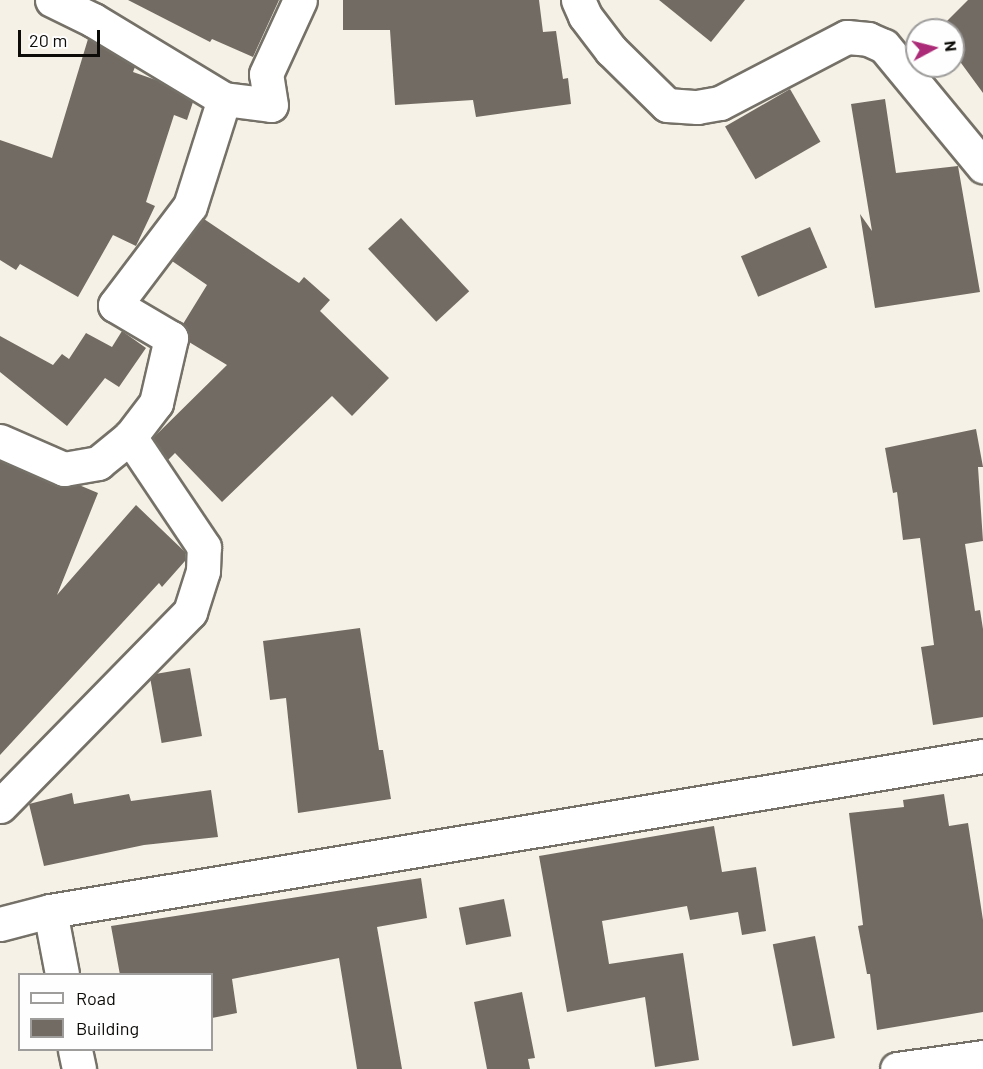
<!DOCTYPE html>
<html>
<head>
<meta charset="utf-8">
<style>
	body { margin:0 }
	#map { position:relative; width:983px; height:1069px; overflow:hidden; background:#f5f1e6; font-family:Barlow,sans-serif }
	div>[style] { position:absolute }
	.building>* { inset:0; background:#726b63; transform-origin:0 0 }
	.roads { filter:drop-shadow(2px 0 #757168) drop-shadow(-2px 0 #757168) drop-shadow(0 2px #757168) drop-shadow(0 -2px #757168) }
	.minor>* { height:33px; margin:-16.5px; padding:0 16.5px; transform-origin:16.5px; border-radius:16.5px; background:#fff }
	span { translate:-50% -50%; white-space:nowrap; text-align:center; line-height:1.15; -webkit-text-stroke:4.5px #fefefe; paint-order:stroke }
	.legend { position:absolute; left:18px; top:973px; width:195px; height:78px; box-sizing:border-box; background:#fefefe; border:2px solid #9e9d9c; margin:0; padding:8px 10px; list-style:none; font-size:18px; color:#0d0c09 }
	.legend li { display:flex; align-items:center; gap:12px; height:30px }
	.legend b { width:30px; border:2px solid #9e9d9c }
	.north { position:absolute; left:905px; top:18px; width:60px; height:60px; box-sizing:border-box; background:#fefefe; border:2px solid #9e9d9c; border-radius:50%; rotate:83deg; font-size:16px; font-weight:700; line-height:24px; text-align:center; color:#0d0c09 }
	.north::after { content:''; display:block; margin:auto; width:21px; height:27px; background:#ac2b78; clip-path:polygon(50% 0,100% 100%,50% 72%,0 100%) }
	.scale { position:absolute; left:18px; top:30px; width:82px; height:27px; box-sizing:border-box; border:3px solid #0d0c09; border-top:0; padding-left:8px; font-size:18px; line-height:21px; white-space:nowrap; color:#0d0c09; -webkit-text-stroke:4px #fefefe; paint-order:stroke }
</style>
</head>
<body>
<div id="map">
	<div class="building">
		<i style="clip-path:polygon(128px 0,279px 0,253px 57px,212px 39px,210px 42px)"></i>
		<i style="clip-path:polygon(343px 0,539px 0,543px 32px,556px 31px,563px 79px,568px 78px,571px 104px,476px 117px,473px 100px,395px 105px,390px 30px,343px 30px)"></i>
		<i style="clip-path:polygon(659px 0,745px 0,711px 42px)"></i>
		<i style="clip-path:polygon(968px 0,983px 0,983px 93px,953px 52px,953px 30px,938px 30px)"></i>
		<i style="clip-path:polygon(88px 39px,135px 67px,133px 72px,156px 80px,193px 102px,187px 120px,174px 115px,146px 202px,155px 206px,136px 246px,113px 235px,78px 297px,20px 264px,16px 270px,0 260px,0 140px,52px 158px)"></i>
		<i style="left:790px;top:89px;width:61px;height:75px;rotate:60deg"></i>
		<i style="clip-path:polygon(885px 99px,896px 173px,958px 166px,980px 292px,875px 308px,860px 214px,872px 231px,851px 104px)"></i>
		<i style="left:401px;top:218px;width:100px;height:45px;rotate:47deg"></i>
		<i style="clip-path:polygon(204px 219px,299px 283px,304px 277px,330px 300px,320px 311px,389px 378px,352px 416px,332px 396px,222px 502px,175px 453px,168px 460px,153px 438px,227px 365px,189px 342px,183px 324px,207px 285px,172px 261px)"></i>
		<i style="left:810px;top:227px;width:44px;height:75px;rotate:67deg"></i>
		<i style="clip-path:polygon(122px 331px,146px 348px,119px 387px,105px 378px,67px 426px,0 372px,0 336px,53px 365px,62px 354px,69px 359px,86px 333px,112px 347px)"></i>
		<i style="clip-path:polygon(976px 429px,983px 467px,978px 467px,983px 541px,965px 544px,975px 611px,980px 610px,983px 629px,983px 717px,933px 725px,921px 647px,934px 645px,920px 538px,903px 540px,897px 492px,893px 493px,885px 448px)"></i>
		<i style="clip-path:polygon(0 461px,56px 486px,79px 485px,98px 493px,57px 595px,136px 505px,185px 552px,185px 561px,162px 587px,159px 583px,0 755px)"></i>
		<i style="clip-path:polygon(360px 628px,379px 750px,383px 750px,391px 799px,298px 813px,286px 698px,270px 700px,263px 641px)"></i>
		<i style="left:190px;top:668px;width:69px;height:41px;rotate:80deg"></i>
		<i style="clip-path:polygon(211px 790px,218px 837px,144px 845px,44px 866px,29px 804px,72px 793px,74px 804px,129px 794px,131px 801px)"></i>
		<i style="clip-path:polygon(944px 794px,949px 826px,968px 823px,983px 920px,983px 1012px,877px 1030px,870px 974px,867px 974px,858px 926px,863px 925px,849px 813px,904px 807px,903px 800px)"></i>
		<i style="clip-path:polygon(714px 826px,722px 872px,756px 867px,766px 931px,742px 935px,738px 912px,690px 920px,687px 906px,602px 921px,609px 964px,683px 953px,699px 1060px,655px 1067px,645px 997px,567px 1012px,539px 856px)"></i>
		<i style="clip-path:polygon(421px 878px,427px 918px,377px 927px,402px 1069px,357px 1069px,339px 958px,232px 979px,237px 1013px,212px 1018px,212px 975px,120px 975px,111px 926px)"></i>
		<i style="left:504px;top:899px;width:38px;height:46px;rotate:79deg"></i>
		<i style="left:815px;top:936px;width:104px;height:43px;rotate:79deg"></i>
		<i style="clip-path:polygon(522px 992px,535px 1058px,528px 1059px,530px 1069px,487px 1069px,474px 1002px)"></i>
	</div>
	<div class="roads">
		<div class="minor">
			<i style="left:52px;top:0;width:46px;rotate:26deg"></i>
			<i style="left:93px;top:20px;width:153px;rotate:31.1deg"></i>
			<i style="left:224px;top:99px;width:47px;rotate:7.3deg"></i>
			<i style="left:271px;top:105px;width:31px;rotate:-99deg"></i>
			<i style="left:266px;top:74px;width:81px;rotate:-65.3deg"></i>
			<i style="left:578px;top:0;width:17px;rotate:66deg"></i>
			<i style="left:585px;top:16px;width:43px;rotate:52.6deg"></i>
			<i style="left:611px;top:50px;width:78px;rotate:44.5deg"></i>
			<i style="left:667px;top:105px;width:30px;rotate:4deg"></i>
			<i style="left:697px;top:107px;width:23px;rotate:-10deg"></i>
			<i style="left:720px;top:103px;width:143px;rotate:-27.5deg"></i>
			<i style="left:847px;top:37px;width:21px;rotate:5deg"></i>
			<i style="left:868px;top:39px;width:17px;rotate:24deg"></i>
			<i style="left:884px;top:46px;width:156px;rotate:50.5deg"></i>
			<i style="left:0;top:441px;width:70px;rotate:23.6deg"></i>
			<i style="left:64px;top:469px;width:35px;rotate:-10deg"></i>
			<i style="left:98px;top:463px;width:41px;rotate:-39.1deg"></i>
			<i style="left:130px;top:437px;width:43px;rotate:-52.6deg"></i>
			<i style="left:156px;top:403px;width:67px;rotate:-77deg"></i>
			<i style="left:171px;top:338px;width:65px;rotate:-149.5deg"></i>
			<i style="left:115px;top:305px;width:124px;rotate:-52.9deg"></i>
			<i style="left:190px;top:206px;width:112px;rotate:-72.4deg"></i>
			<i style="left:0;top:806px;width:272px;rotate:-45.6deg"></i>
			<i style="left:190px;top:612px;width:43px;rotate:-72.4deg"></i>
			<i style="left:203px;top:571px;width:24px;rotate:-88deg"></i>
			<i style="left:204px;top:547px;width:133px;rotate:-123.9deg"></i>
			<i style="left:50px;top:911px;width:64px;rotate:79.2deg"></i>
			<i style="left:0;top:924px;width:52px;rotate:-14.6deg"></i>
			<i style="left:50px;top:911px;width:946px;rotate:-9.43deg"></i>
			<i style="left:75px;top:1050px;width:19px;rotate:78deg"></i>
			<i style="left:897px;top:1069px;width:87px;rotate:-7.9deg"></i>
		</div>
	</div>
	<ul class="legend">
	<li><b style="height:8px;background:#fff"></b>Road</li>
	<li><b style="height:16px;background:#726b63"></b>Building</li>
	</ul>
	<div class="north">N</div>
	<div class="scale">20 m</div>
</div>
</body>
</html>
